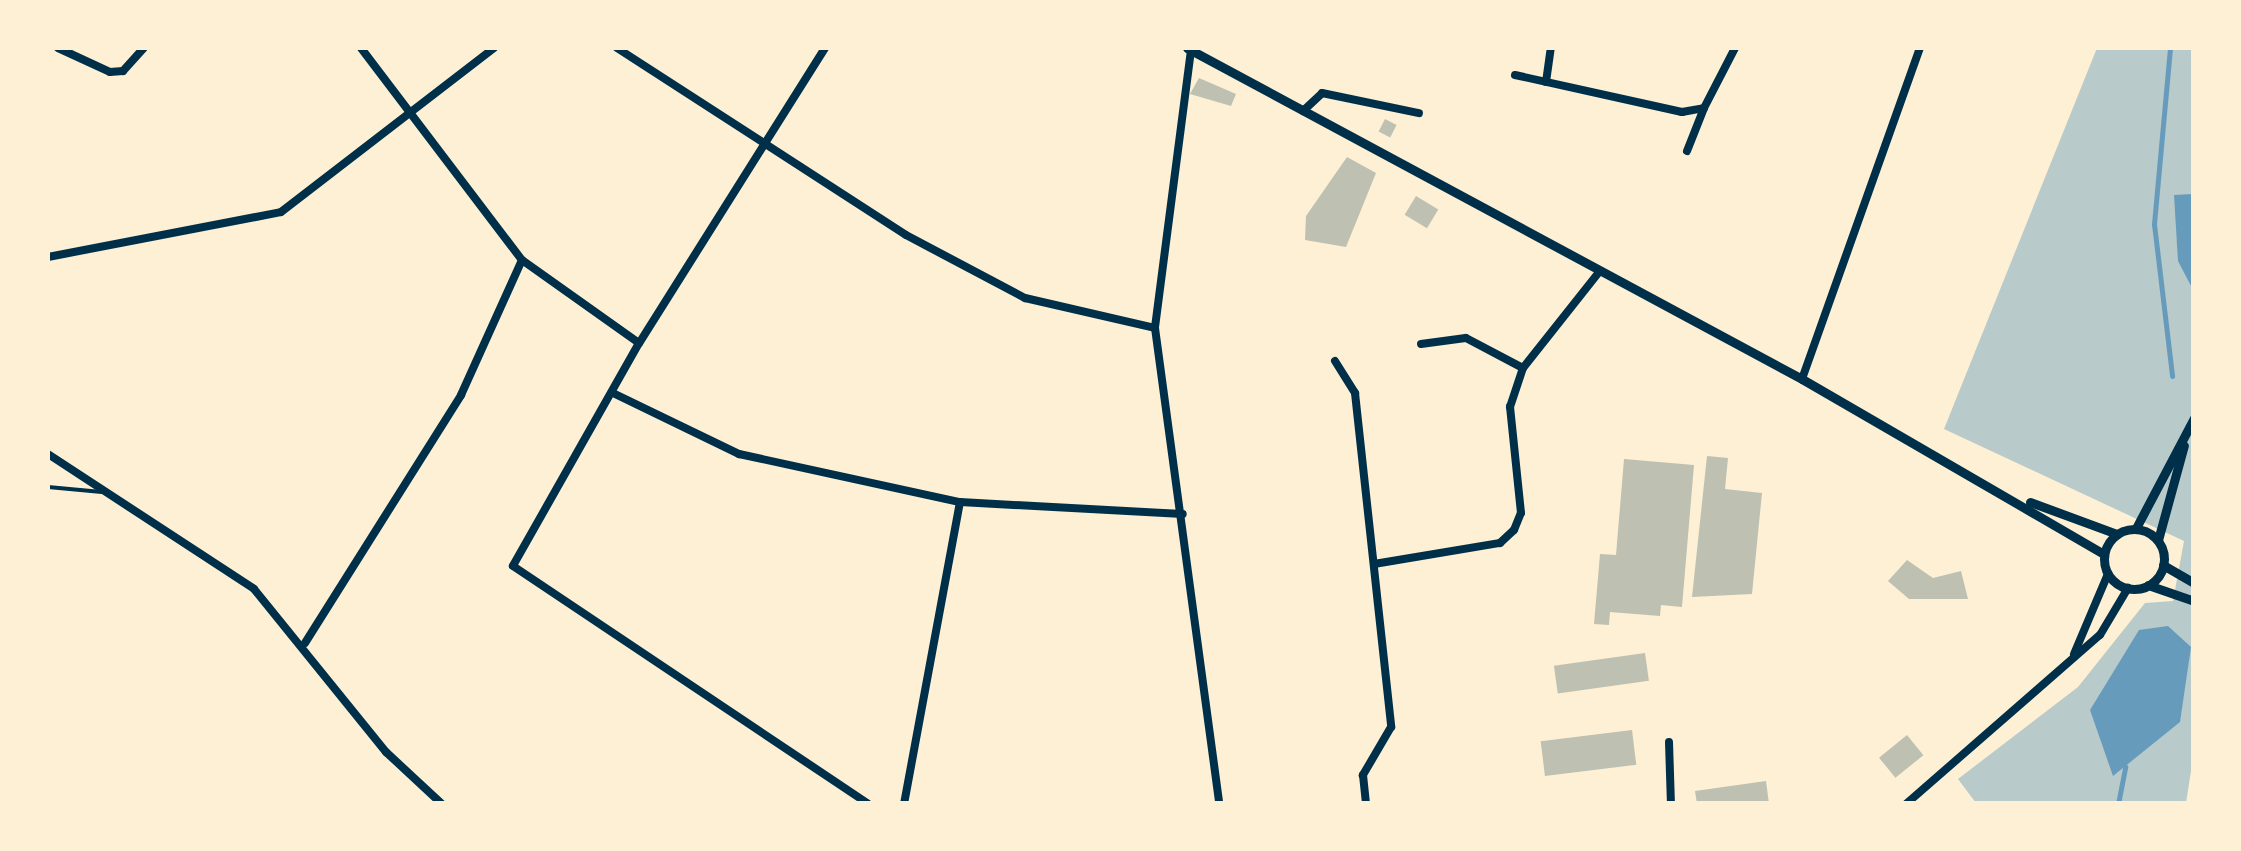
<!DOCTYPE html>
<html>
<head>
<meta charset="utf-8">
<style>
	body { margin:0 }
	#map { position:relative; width:2241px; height:851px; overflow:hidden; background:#fdf0d5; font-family:Mulish,sans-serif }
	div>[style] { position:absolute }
	.green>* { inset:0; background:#b9caca }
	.water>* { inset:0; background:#669bbc }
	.stream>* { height:5px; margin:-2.5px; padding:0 2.5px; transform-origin:2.5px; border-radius:2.5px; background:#669bbc }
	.building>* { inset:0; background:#bec0b2; transform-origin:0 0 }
	.service>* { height:4px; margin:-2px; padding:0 2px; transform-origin:2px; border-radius:2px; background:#003049 }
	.minor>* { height:8px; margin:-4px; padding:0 4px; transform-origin:4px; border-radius:4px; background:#003049 }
	.tertiary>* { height:9px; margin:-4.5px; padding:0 4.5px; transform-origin:4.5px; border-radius:4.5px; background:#003049 }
	.tertiary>.ring { margin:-4.5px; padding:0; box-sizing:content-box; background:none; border:9px solid #003049; border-radius:50% }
	span { translate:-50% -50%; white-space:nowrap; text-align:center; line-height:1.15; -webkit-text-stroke:8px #fdf0d5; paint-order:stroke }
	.frame { position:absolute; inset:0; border:50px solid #fdf0d5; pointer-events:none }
</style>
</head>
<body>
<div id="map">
	<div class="green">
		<i style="clip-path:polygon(2097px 48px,2193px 48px,2194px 752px,2186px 803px,1976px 803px,1958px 779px,2078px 687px,2145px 603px,2173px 601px,2184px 541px,1944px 429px)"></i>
	</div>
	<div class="water">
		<i style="clip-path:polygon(2193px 194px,2194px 283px,2191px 286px,2178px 261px,2174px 195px)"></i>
		<i style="clip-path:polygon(2168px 626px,2191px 647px,2180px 722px,2113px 776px,2090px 710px,2139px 630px)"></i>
	</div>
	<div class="stream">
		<i style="left:2170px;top:48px;width:177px;rotate:95.2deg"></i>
		<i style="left:2154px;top:224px;width:153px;rotate:83.2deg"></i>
		<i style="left:2118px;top:804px;width:38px;rotate:-79deg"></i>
	</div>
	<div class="building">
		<i style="clip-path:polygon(1199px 78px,1236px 94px,1231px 106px,1190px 94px)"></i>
		<i style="left:1385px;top:119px;width:13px;height:14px;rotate:27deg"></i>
		<i style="clip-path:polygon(1347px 157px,1376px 173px,1346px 247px,1305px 240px,1306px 216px)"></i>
		<i style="left:1416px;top:196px;width:26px;height:22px;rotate:31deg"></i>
		<i style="clip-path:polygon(1707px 456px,1728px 458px,1725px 489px,1762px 493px,1752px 594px,1692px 597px)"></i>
		<i style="clip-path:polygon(1624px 459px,1694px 465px,1682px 607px,1661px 605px,1660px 616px,1610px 612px,1609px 625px,1594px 624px,1600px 554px,1616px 555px)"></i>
		<i style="clip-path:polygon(1907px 560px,1933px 578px,1961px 571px,1968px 599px,1909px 599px,1888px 581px)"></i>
		<i style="left:1645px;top:653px;width:28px;height:92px;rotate:82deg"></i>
		<i style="left:1632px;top:730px;width:35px;height:92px;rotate:83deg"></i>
		<i style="left:1907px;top:735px;width:26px;height:36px;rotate:51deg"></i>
		<i style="clip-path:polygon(1766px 781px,1769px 804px,1697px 804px,1695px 791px)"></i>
	</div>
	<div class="service">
		<i style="left:48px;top:487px;width:54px;rotate:5.3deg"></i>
	</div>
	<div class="minor">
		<i style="left:58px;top:48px;width:57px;rotate:24.8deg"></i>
		<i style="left:110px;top:72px;width:13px;rotate:-4deg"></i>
		<i style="left:123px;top:71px;width:31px;rotate:-48deg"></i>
		<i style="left:361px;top:48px;width:266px;rotate:52.8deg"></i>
		<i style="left:522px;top:260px;width:143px;rotate:35.4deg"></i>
		<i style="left:617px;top:48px;width:344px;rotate:32.9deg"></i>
		<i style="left:906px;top:235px;width:135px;rotate:27.9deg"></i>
		<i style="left:1025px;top:298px;width:133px;rotate:13deg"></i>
		<i style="left:825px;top:48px;width:349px;rotate:122.2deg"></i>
		<i style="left:639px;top:343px;width:256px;rotate:119.5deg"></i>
		<i style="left:513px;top:566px;width:427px;rotate:33.8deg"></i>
		<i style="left:1191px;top:50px;width:280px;rotate:97.4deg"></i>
		<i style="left:1155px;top:328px;width:480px;rotate:82.3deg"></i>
		<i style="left:1515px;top:75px;width:171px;rotate:12.5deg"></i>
		<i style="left:1682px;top:112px;width:22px;rotate:-10deg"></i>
		<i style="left:1704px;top:108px;width:68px;rotate:-62.7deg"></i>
		<i style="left:1546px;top:82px;width:34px;rotate:-82deg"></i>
		<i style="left:1303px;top:111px;width:26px;rotate:-43deg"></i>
		<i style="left:1322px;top:93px;width:99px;rotate:11.7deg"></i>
		<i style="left:1687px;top:151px;width:46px;rotate:-68.4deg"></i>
		<i style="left:48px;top:257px;width:237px;rotate:-10.9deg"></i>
		<i style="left:281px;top:212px;width:269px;rotate:-37.6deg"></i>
		<i style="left:1421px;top:344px;width:45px;rotate:-7.6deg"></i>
		<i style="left:1466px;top:338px;width:64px;rotate:27.8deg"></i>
		<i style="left:1335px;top:361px;width:38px;rotate:58deg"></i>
		<i style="left:1355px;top:393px;width:336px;rotate:83.8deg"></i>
		<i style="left:1391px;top:727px;width:56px;rotate:120.3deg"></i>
		<i style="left:1363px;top:775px;width:29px;rotate:84deg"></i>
		<i style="left:1802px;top:379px;width:351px;rotate:-70.4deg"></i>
		<i style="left:615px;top:394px;width:138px;rotate:25.8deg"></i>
		<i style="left:739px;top:454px;width:226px;rotate:12.3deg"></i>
		<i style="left:960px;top:502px;width:223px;rotate:3.1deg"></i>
		<i style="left:48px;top:454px;width:246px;rotate:33.2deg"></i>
		<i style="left:254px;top:589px;width:210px;rotate:51deg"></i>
		<i style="left:386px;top:752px;width:76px;rotate:42.9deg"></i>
		<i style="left:1374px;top:564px;width:128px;rotate:-9.5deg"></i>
		<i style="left:1500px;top:543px;width:19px;rotate:-43deg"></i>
		<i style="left:1514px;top:530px;width:18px;rotate:-68deg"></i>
		<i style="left:1521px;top:513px;width:107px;rotate:-95.9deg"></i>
		<i style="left:1510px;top:407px;width:41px;rotate:-71.6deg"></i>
		<i style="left:1523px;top:368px;width:122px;rotate:-51.6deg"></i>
		<i style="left:305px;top:643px;width:293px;rotate:-57.8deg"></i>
		<i style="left:461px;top:395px;width:148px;rotate:-65.7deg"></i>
		<i style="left:2074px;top:654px;width:87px;rotate:-67deg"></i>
		<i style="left:1669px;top:742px;width:62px;rotate:88.2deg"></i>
		<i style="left:904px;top:804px;width:307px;rotate:-79.5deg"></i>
		<i style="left:1906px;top:804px;width:257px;rotate:-41.1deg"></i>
		<i style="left:2100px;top:635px;width:55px;rotate:-59.2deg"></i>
	</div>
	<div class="tertiary">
		<i style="left:1187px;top:48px;width:698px;rotate:28.29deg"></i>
		<i style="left:1802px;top:379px;width:349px;rotate:30.1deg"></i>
		<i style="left:2030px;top:502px;width:93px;rotate:20.2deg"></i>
		<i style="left:2136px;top:528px;width:124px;rotate:-62.2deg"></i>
		<i class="ring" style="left:2104px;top:529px;width:51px;height:51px"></i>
		<i style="left:2158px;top:540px;width:98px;rotate:-74.7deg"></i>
		<i style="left:2163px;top:565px;width:36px;rotate:30deg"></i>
		<i style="left:2148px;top:585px;width:49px;rotate:19.2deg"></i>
	</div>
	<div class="frame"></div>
</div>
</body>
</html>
